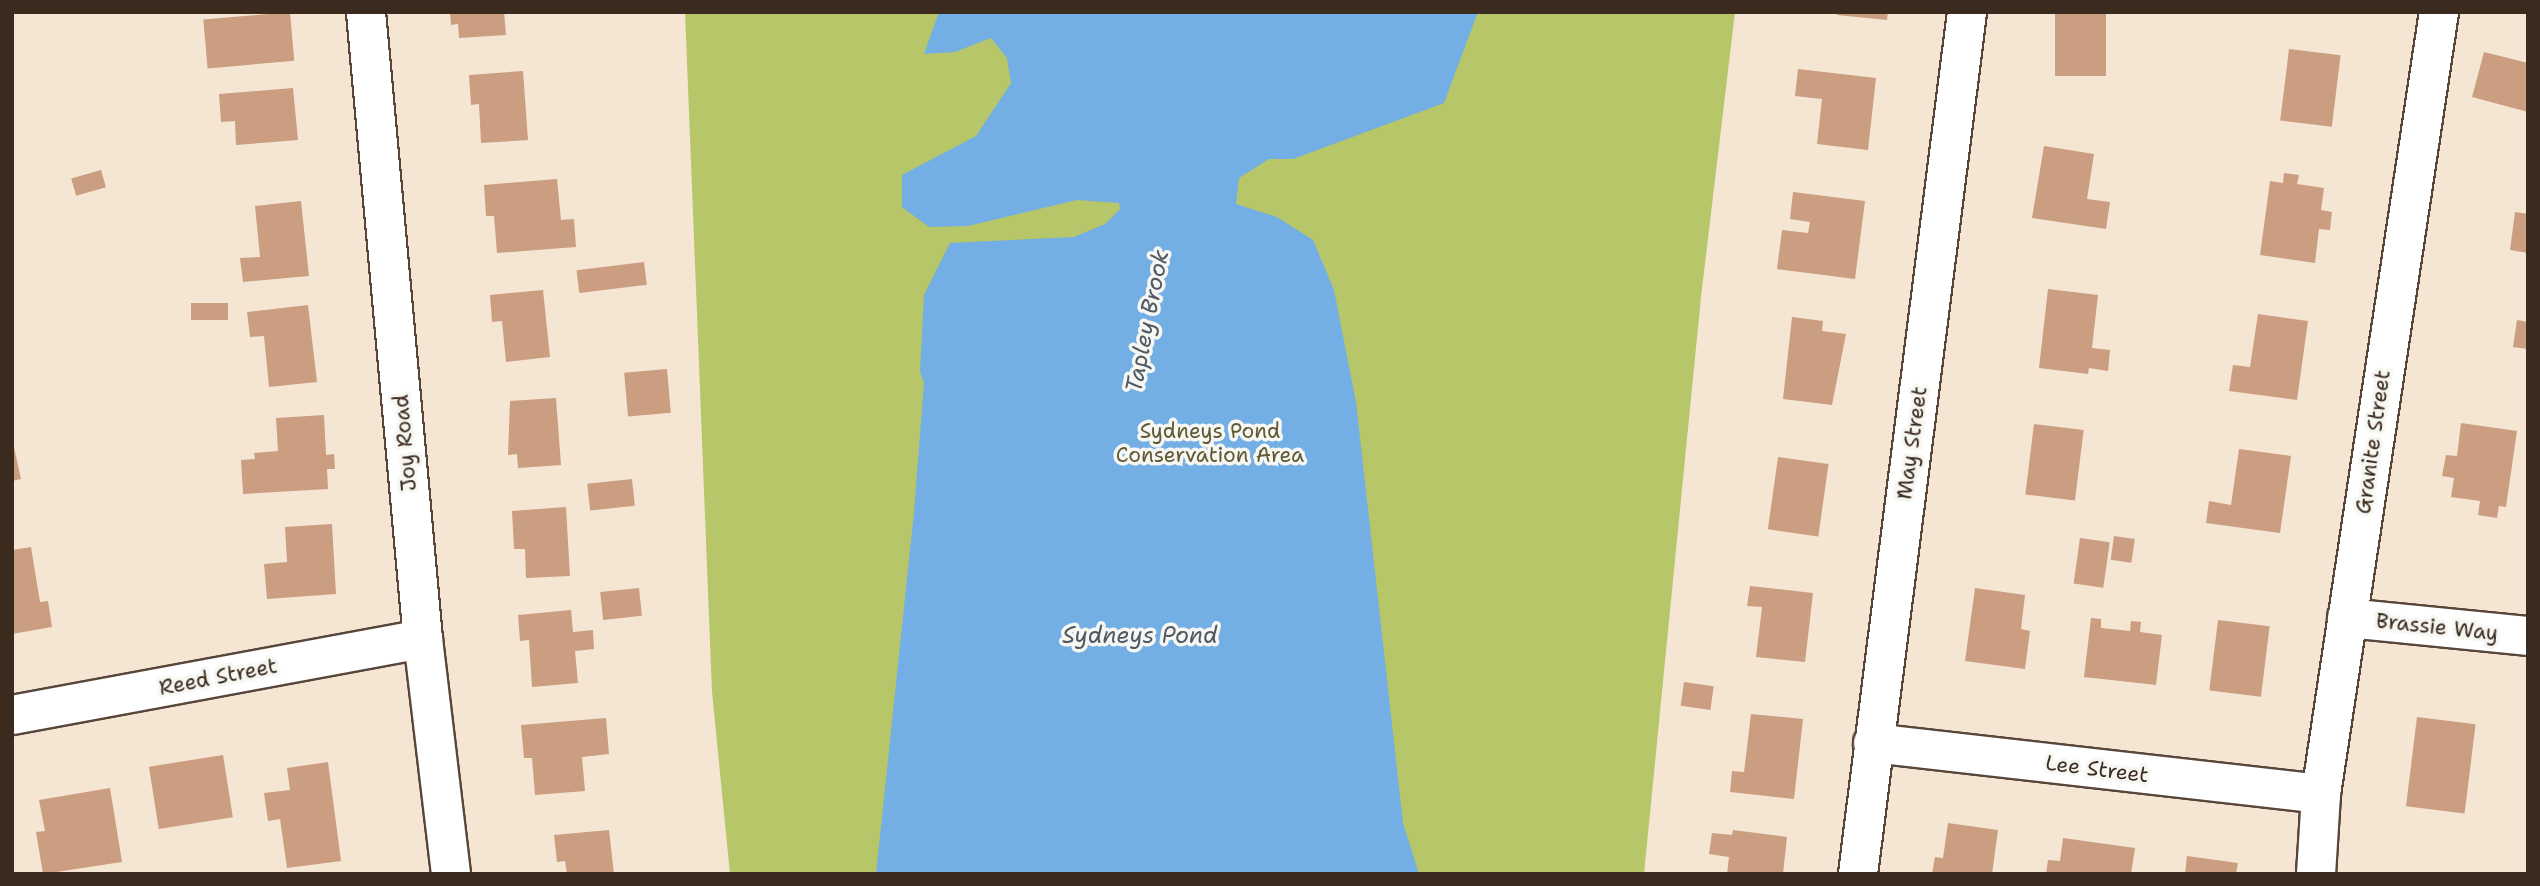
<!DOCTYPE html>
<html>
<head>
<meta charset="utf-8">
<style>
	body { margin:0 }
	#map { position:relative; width:2540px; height:886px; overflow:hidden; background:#f5e6d4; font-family:"Shantell Sans",sans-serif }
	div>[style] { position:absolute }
	.green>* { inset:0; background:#b6c668 }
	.water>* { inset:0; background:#73aee4 }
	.building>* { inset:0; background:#cb9d81; transform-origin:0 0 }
	.roads { filter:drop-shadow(2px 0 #574639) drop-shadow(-2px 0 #574639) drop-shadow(0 2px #574639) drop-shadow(0 -2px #574639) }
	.minor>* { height:38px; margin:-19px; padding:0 19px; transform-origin:19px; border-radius:19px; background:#fff }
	span { translate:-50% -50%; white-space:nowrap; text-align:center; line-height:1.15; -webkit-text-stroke:7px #f6f6f2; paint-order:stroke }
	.park-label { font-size:21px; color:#605934 }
	.street-label { font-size:21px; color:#3b2a1e }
	.water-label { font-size:23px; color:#4f5863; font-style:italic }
	.frame { position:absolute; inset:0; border:14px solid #3b2a1e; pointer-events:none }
</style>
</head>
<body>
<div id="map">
	<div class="green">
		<i style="clip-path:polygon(685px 12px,1735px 12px,1701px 297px,1644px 874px,730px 874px,712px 692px)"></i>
	</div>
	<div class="water">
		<i style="clip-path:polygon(939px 12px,1478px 12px,1444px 103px,1293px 159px,1269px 159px,1239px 178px,1236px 204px,1277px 217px,1313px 240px,1334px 290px,1356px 402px,1403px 823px,1419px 874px,876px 874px,914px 512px,924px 383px,920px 371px,924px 295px,950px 243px,1074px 237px,1105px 224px,1120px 209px,1119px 203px,1077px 200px,968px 226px,929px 227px,902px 207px,902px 175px,976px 136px,1011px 83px,1007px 58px,991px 38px,955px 52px,924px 54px)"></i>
	</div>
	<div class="building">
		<i style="left:290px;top:12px;width:49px;height:87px;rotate:85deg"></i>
		<i style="clip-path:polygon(450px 12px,504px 12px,506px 35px,459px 38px,458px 24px,451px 25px)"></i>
		<i style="clip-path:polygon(1837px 12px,1888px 12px,1887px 20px,1837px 15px)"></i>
		<i style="left:2055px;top:12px;width:51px;height:64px"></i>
		<i style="left:2289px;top:49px;width:52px;height:72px;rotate:7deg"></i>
		<i style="clip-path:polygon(2484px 52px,2528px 63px,2528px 112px,2472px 97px)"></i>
		<i style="clip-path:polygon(1798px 69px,1876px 78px,1868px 150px,1817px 144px,1822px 99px,1795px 96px)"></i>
		<i style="clip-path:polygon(523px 71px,528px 140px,481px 143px,479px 104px,471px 105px,469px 75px)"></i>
		<i style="clip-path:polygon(293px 88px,298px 140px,236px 145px,235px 121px,221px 122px,219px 94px)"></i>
		<i style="clip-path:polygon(2044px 146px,2094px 154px,2087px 199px,2110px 202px,2106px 229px,2032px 218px)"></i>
		<i style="left:101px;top:170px;width:18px;height:31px;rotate:74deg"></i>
		<i style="clip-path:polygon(2284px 173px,2299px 175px,2297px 184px,2324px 188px,2321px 210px,2332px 212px,2330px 230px,2319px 229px,2315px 263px,2260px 255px,2270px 181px,2283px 183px)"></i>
		<i style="clip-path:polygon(557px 179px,561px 220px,574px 219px,576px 247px,497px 253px,494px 216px,486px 216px,484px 185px)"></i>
		<i style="clip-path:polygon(1793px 192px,1865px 201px,1855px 279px,1777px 269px,1782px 230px,1808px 233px,1810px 222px,1790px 219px)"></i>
		<i style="clip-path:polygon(301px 201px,309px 276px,243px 282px,240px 258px,260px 257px,255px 206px)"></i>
		<i style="clip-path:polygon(2515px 212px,2528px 214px,2528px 253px,2510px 250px)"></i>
		<i style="left:644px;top:262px;width:23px;height:68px;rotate:83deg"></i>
		<i style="clip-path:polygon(2048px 289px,2098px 295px,2092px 348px,2110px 350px,2108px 371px,2089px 368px,2088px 374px,2039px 368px)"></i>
		<i style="clip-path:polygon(543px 290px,550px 357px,506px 362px,502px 321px,492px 322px,490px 295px)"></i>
		<i style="left:228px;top:303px;width:17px;height:37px;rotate:90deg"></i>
		<i style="clip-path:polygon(308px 305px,317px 382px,269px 387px,264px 336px,250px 337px,247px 312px)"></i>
		<i style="clip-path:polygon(2258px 314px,2308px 321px,2297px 400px,2229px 391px,2233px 365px,2250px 367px)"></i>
		<i style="clip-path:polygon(1792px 317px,1823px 321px,1822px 331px,1846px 334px,1832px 405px,1783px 399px)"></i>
		<i style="clip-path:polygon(2517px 320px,2528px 322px,2528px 349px,2513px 347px)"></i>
		<i style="left:667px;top:369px;width:44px;height:43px;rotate:85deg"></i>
		<i style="clip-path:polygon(556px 398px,561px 465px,518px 468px,517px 454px,508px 455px,510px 401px)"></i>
		<i style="clip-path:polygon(324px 415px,326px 455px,334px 454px,335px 469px,327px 469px,328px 489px,243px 494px,241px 460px,255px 459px,254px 453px,278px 451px,276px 418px)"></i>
		<i style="clip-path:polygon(2461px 423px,2517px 431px,2506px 507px,2499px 506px,2497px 518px,2478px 515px,2480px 501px,2451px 497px,2454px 478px,2442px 476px,2446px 455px,2457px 456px)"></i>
		<i style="left:2034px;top:424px;width:50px;height:71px;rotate:7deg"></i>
		<i style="clip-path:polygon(12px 438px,21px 479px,12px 481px)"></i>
		<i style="clip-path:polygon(2239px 449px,2291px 456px,2280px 533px,2206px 523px,2209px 501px,2231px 505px)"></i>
		<i style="left:1778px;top:457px;width:51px;height:73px;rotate:8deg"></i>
		<i style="left:632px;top:479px;width:27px;height:45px;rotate:84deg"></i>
		<i style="clip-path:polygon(566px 507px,570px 576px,526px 578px,525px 549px,514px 549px,512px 511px)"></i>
		<i style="clip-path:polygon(332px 524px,336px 594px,267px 599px,264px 564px,287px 562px,285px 527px)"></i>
		<i style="left:2114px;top:536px;width:21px;height:24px;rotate:8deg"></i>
		<i style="left:2080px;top:538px;width:30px;height:46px;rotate:8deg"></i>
		<i style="clip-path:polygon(31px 547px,40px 602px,48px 601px,52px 627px,12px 634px,12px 550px)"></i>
		<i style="clip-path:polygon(1750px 586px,1813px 593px,1805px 662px,1756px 657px,1762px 607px,1747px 606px)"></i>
		<i style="left:639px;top:588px;width:28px;height:39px;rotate:84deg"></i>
		<i style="clip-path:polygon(1975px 588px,2025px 595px,2021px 629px,2030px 631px,2025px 669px,1965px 661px)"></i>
		<i style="clip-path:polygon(571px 610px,573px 632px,593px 630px,594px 649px,575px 651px,578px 683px,532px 687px,529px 640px,520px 641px,518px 615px)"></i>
		<i style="clip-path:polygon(2091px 618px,2101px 619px,2101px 628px,2130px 631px,2131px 621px,2141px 622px,2140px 632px,2162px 635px,2156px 685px,2084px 677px)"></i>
		<i style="left:2218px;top:620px;width:52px;height:71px;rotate:7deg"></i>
		<i style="left:1684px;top:682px;width:30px;height:24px;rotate:8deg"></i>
		<i style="clip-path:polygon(1751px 714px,1803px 719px,1794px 799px,1730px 792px,1732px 771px,1744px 772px)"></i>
		<i style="left:2417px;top:717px;width:59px;height:90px;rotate:7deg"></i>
		<i style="clip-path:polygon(606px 718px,609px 754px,582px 757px,585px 791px,535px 795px,532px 758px,524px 758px,521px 725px)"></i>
		<i style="left:223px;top:755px;width:63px;height:75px;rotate:81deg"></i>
		<i style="clip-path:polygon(328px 762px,341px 861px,287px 868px,280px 819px,268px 821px,264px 793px,290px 790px,287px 768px)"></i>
		<i style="clip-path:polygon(110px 788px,122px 862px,43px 874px,36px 832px,45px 831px,39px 800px)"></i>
		<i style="clip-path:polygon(1948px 823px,1998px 830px,1992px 874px,1932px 874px,1935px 857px,1943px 858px)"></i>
		<i style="clip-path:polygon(609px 830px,614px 874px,567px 874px,565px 861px,557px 862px,554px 835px)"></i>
		<i style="clip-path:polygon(1733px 830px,1787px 837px,1783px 874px,1727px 874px,1729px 857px,1709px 854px,1712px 833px,1732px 835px)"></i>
		<i style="clip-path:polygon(2063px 838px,2135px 848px,2131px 874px,2046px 874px,2048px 860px,2060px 861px)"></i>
		<i style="clip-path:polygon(2187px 856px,2238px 863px,2236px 874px,2185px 874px)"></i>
	</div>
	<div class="roads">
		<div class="minor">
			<i style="left:366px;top:12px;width:630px;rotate:84.81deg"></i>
			<i style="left:423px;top:639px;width:237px;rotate:83.2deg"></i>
			<i style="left:2347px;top:618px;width:182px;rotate:5.7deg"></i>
			<i style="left:12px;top:715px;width:418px;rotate:-10.5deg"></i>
			<i style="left:1873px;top:743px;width:451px;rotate:6.5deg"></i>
			<i style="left:1858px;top:874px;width:869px;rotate:-82.79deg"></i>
			<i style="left:2316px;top:874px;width:80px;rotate:-86.4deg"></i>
			<i style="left:2321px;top:794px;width:791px;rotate:-81.42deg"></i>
		</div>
	</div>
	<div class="park-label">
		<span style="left:1210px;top:443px">Sydneys Pond<br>Conservation Area</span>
	</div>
	<div class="street-label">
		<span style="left:2373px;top:442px;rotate:-82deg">Granite Street</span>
		<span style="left:405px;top:443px;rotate:-95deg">Joy Road</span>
		<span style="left:1912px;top:443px;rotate:-82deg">May Street</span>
		<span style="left:2437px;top:627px;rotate:6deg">Brassie Way</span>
		<span style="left:218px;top:677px;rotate:-11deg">Reed Street</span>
		<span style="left:2097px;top:769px;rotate:7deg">Lee Street</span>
	</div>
	<div class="water-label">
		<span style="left:1147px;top:321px;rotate:-79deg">Tapley Brook</span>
		<span style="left:1140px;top:635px">Sydneys Pond</span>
	</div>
	<div class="frame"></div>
</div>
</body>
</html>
